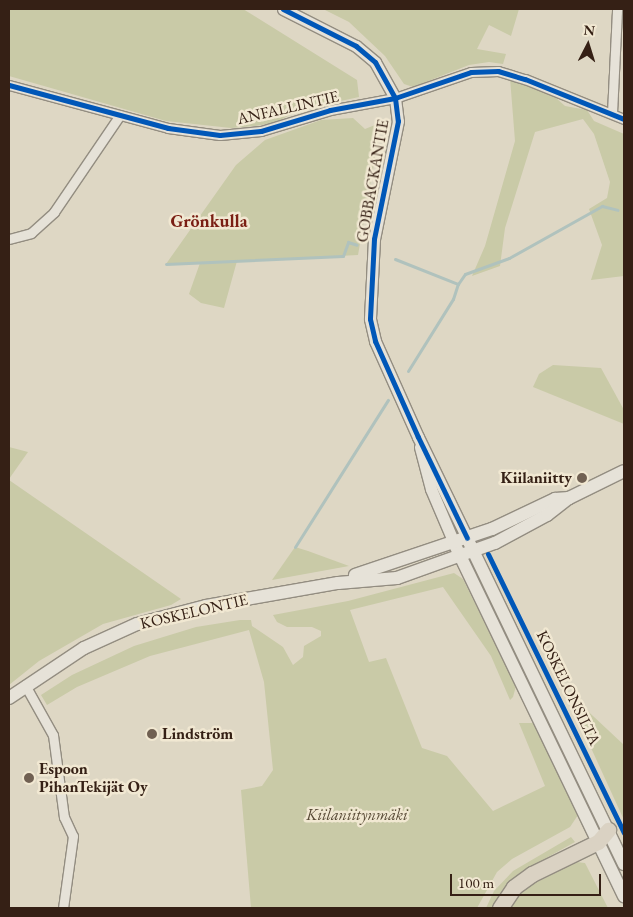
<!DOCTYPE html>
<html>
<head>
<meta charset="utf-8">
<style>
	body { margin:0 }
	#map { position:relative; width:633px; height:917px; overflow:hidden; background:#ded7c4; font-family:"EB Garamond",serif }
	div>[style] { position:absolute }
	.green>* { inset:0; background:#c9caa7 }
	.stream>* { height:3px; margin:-1.5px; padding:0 1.5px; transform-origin:1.5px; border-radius:1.5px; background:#b0c2bd }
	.roads { filter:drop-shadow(1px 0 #938d81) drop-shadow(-1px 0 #938d81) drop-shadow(0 1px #938d81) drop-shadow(0 -1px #938d81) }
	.minor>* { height:9px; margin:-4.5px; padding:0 4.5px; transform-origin:4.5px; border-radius:4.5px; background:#e6e2d8 }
	.tertiary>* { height:11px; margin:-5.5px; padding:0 5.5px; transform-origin:5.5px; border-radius:5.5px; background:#e6e2d8 }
	.secondary>* { height:12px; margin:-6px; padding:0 6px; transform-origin:6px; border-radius:6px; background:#e6e2d8 }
	.trunk>* { height:15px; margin:-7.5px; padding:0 7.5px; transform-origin:7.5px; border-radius:7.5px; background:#dad2c3 }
	.cycleway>* { height:5px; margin:-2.5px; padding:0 2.5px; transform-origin:2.5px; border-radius:2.5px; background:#0057b8 }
	.dots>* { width:14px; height:14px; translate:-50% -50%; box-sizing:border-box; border:2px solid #f1e8d2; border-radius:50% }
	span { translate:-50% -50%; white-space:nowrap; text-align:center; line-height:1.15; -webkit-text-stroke:5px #f1e8d2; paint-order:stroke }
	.street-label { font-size:16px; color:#352015 }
	.poi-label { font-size:16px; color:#352015; font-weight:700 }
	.right { translate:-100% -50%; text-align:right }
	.left { translate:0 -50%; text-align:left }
	.park-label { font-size:16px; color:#564834; font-style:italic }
	.neighbourhood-label { font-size:18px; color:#7a1f14; font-weight:700 }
	.frame { position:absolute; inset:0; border:10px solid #352015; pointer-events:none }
	.north { position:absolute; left:563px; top:20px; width:50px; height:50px; -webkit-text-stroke:4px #f1e8d2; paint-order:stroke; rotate:5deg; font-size:14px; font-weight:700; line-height:20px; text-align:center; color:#352015 }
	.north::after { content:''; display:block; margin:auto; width:18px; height:22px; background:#352015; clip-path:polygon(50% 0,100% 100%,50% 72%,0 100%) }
	.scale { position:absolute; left:450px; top:874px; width:151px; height:22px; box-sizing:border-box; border:2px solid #352015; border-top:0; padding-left:6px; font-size:15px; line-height:18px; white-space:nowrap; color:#352015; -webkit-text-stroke:4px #f1e8d2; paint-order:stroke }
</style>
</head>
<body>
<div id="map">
	<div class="green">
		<i style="clip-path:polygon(9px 9px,243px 9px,357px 80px,359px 97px,300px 110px,274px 123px,255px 126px,231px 128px,166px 121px,9px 76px)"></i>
		<i style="clip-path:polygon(323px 9px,519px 9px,511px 36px,489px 25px,477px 49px,506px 54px,503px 64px,489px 62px,469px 65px,413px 87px,404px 84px,385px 56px,349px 22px)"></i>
		<i style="clip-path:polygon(510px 78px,556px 98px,565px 106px,587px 110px,594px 121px,624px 134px,624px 276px,591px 280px,602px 245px,589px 209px,607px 198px,610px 182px,594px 134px,583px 119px,535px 132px,505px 228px,500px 266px,472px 276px,485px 246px,515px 141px)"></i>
		<i style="clip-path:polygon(353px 118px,365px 129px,375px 125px,379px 135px,358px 255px,237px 261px,224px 308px,201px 303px,189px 294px,200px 263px,166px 264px,236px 165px,265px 140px,321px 120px)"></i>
		<i style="clip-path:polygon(553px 365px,601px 368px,624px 410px,624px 424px,533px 387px,539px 374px)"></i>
		<i style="clip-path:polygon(9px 447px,28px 452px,9px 479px)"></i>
		<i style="clip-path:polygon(9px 480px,181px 599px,171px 605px,103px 624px,39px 661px,9px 685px)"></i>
		<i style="clip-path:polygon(295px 547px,308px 551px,349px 566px,272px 580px)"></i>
		<i style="clip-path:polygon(454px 573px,463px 579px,516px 686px,513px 697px,510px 700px,491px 656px,443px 587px,350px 610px,369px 662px,386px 658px,422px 748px,447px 756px,493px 811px,545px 786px,519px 723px,534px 723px,578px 815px,570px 827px,512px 859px,497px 872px,477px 908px,251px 908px,241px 790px,262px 786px,273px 770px,264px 682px,249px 630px,150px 656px,77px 687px,47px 705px,41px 695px,72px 675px,134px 646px,196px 627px,240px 620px,251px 620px,252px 626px,283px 647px,293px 665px,303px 657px,304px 646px,321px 636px,321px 631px,312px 627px,287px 627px,277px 622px,273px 615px,348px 601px)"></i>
		<i style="clip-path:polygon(577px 701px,624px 745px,624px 820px,586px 737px)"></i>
		<i style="clip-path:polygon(571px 837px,575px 842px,530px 867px,493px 908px,486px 908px,494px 891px,513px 871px)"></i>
		<i style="clip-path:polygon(577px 862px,585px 863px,608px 908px,507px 908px,527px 887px)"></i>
	</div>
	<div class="stream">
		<i style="left:395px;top:259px;width:68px;rotate:21.6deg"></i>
		<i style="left:458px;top:284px;width:12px;rotate:-55deg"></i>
		<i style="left:465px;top:274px;width:47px;rotate:-20deg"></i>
		<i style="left:509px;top:258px;width:107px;rotate:-29.2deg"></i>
		<i style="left:602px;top:206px;width:16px;rotate:14deg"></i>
		<i style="left:166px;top:264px;width:177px;rotate:-2.6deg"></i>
		<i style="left:343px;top:256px;width:15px;rotate:-70deg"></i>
		<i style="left:348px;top:242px;width:9px;rotate:18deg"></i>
		<i style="left:408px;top:371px;width:85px;rotate:-58deg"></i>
		<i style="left:453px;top:299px;width:16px;rotate:-72deg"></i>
		<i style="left:295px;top:547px;width:174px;rotate:-57.7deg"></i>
	</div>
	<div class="roads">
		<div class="minor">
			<i style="left:9px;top:85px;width:165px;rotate:15.1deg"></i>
			<i style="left:168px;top:128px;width:52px;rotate:7.7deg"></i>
			<i style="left:220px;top:135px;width:41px;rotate:-5.6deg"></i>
			<i style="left:261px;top:131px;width:72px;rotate:-16.9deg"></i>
			<i style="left:330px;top:110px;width:66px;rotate:-10.5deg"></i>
			<i style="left:395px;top:98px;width:80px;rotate:-18.9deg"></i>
			<i style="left:471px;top:72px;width:27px;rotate:-2deg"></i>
			<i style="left:498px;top:71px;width:28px;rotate:17deg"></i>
			<i style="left:525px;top:79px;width:107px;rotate:22deg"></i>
			<i style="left:612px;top:113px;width:104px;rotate:-87.2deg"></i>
			<i style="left:9px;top:239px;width:23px;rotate:-15deg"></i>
			<i style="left:31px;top:233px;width:31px;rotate:-42deg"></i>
			<i style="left:54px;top:212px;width:117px;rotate:-55.8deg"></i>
			<i style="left:25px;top:685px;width:57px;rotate:60.8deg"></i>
			<i style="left:53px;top:735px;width:83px;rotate:82.4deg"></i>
			<i style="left:64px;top:817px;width:21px;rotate:65deg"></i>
			<i style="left:73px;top:836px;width:73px;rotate:97.9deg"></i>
		</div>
		<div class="tertiary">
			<i style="left:283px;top:9px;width:82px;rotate:26.9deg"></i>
			<i style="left:356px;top:46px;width:25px;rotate:40deg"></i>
			<i style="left:375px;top:62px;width:41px;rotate:60.9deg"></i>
			<i style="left:395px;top:98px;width:23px;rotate:83deg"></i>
			<i style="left:398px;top:121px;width:120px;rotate:101.5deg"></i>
			<i style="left:374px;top:239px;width:80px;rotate:92.9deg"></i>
			<i style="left:370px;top:319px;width:23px;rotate:77deg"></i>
			<i style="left:375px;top:341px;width:105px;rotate:65.9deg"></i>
			<i style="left:418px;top:437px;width:112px;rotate:64.1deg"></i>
			<i style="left:420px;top:447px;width:43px;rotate:75.3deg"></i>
			<i style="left:431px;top:489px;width:59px;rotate:66.9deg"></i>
		</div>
		<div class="secondary">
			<i style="left:467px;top:538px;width:362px;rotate:64.3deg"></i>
			<i style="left:454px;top:543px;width:392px;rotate:64.3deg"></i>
			<i style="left:355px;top:575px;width:145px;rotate:-18.6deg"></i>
			<i style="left:492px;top:529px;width:70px;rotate:-25.5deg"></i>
			<i style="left:555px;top:499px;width:14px;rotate:-4deg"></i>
			<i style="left:9px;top:698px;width:90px;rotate:-33.7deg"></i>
			<i style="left:84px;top:648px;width:58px;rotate:-24.4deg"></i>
			<i style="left:137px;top:624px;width:71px;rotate:-14.6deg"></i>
			<i style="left:206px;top:606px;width:134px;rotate:-9.9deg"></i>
			<i style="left:338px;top:583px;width:59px;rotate:-4.8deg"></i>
			<i style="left:397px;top:578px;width:104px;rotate:-19.7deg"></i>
			<i style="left:495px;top:543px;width:59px;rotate:-28.3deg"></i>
			<i style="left:547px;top:515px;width:28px;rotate:-38deg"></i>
			<i style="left:569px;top:498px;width:61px;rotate:-26.1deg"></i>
		</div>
		<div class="trunk">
			<i style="left:500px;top:908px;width:25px;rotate:-56deg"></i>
			<i style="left:514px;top:887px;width:22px;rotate:-36deg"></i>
			<i style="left:532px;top:874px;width:73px;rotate:-25.9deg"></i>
			<i style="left:598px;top:842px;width:16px;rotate:-50deg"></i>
		</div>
	</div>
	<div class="cycleway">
		<i style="left:283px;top:9px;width:82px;rotate:26.9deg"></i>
		<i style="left:356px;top:46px;width:25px;rotate:40deg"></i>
		<i style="left:375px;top:62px;width:41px;rotate:60.9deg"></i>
		<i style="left:395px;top:98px;width:23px;rotate:83deg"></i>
		<i style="left:398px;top:121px;width:120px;rotate:101.5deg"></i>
		<i style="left:374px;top:239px;width:80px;rotate:92.9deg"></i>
		<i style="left:370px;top:319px;width:23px;rotate:77deg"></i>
		<i style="left:375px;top:341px;width:105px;rotate:65.9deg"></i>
		<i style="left:418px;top:437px;width:112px;rotate:64.1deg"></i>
		<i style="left:9px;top:85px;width:165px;rotate:15.1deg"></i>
		<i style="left:168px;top:128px;width:52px;rotate:7.7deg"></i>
		<i style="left:220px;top:135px;width:41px;rotate:-5.6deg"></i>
		<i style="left:261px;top:131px;width:72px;rotate:-16.9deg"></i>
		<i style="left:330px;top:110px;width:66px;rotate:-10.5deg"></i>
		<i style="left:395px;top:98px;width:80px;rotate:-18.9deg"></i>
		<i style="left:471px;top:72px;width:27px;rotate:-2deg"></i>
		<i style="left:498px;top:71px;width:28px;rotate:17deg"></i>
		<i style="left:525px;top:79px;width:107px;rotate:22deg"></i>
		<i style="left:488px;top:554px;width:310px;rotate:64deg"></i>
	</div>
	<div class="dots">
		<i style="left:582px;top:478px;background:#706052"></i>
		<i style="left:152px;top:734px;background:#706052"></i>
		<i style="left:29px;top:778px;background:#706052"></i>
	</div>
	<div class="street-label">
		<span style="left:288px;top:108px;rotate:-13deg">ANFALLINTIE</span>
		<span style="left:373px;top:181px;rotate:-80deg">GOBBACKANTIE</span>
		<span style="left:194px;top:612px;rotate:-13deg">KOSKELONTIE</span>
		<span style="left:568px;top:688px;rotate:64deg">KOSKELONSILTA</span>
	</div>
	<div class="poi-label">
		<span class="right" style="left:572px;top:478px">Kiilaniitty</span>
		<span class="left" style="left:162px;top:734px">Lindström</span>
		<span class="left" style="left:39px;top:778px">Espoon<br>PihanTekijät Oy</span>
	</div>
	<div class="park-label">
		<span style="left:357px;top:815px">Kiilaniitynmäki</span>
	</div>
	<div class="neighbourhood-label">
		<span style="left:209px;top:221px">Grönkulla</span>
	</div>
	<div class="frame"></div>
	<div class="north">N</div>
	<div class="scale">100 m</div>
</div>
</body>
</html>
